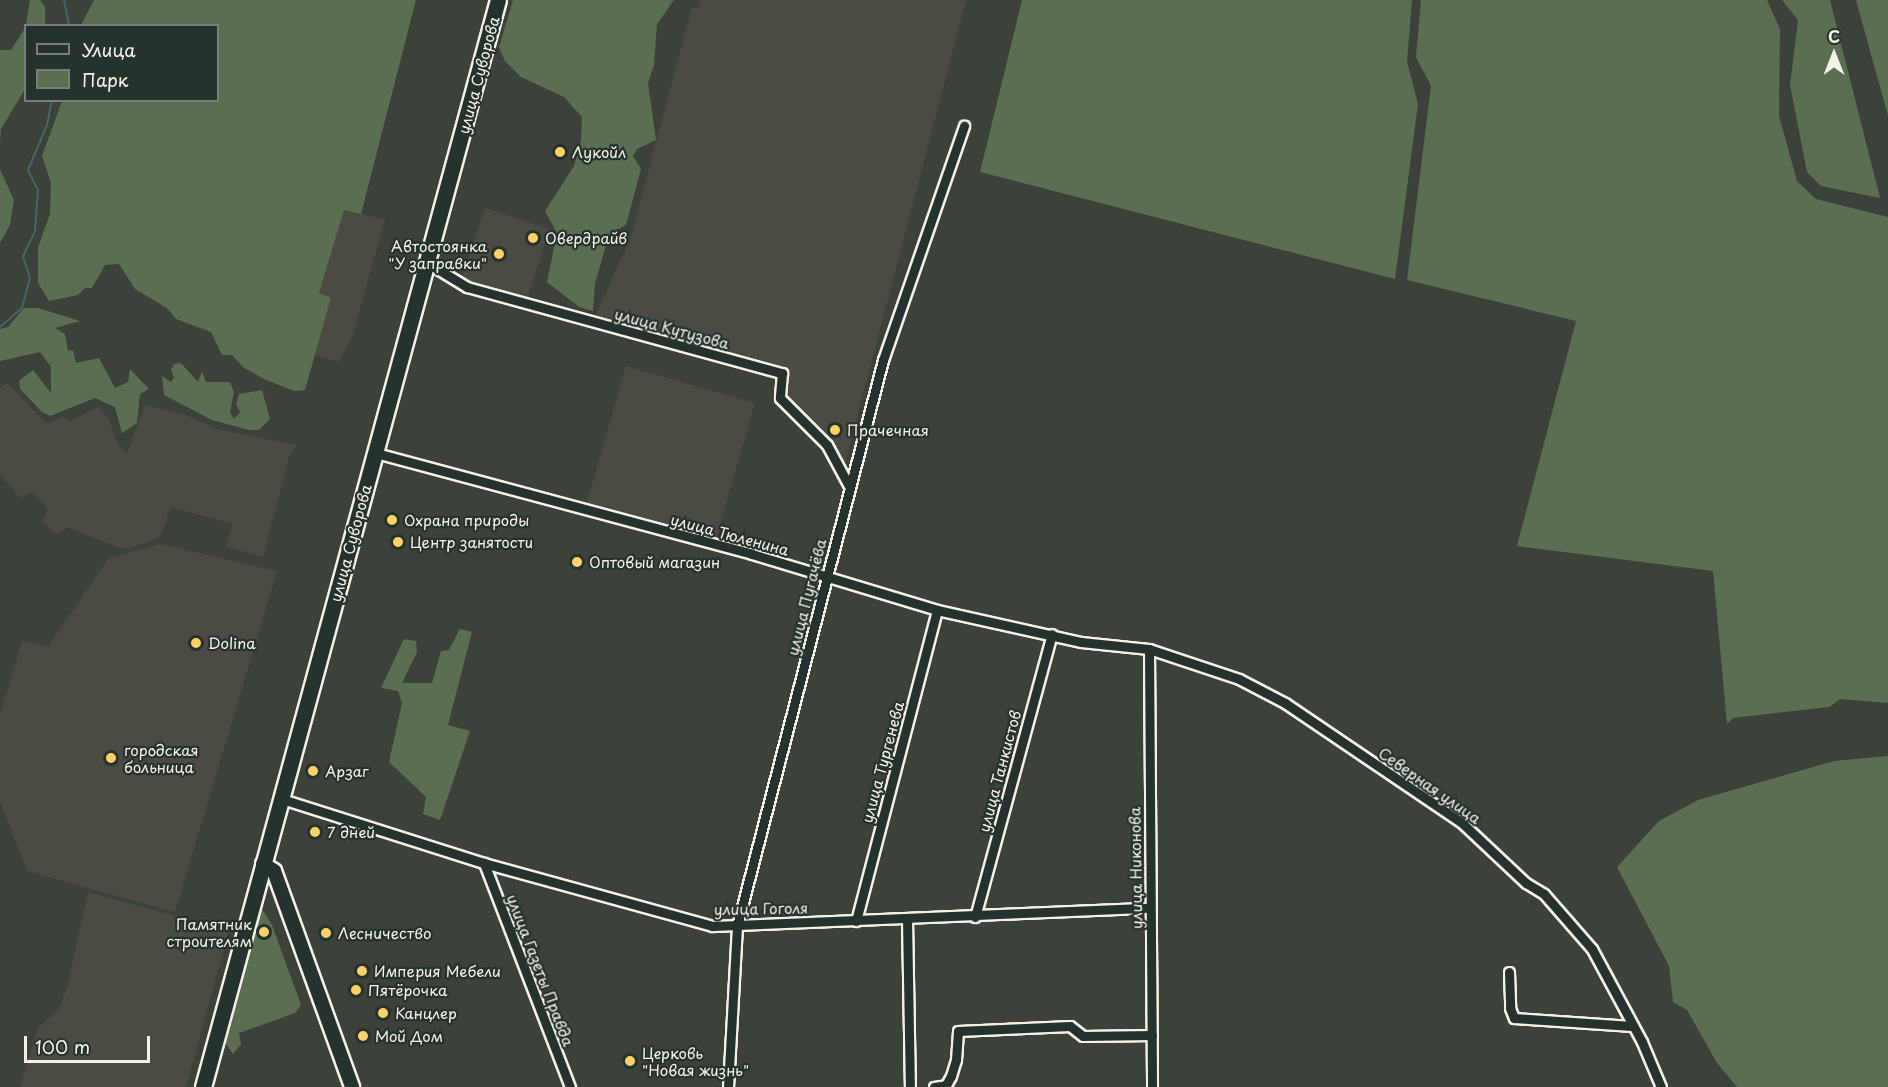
<!DOCTYPE html>
<html>
<head>
<meta charset="utf-8">
<style>
	body { margin:0 }
	#map { position:relative; width:1888px; height:1087px; overflow:hidden; background:#3c413a; font-family:"Playpen Sans",sans-serif }
	div>[style] { position:absolute }
	.built>* { inset:0; background:#4b4b44; transform-origin:0 0 }
	.green>* { inset:0; background:#5b6e51 }
	.stream>* { height:2px; margin:-1px; padding:0 1px; transform-origin:1px; border-radius:1px; background:#436866 }
	.roads { filter:drop-shadow(2px 0 #f4f1e8) drop-shadow(-2px 0 #f4f1e8) drop-shadow(0 2px #f4f1e8) drop-shadow(0 -2px #f4f1e8) }
	.minor>* { height:9px; margin:-4.5px; padding:0 4.5px; transform-origin:4.5px; border-radius:4.5px; background:#26332d }
	.secondary>* { height:14px; margin:-7px; padding:0 7px; transform-origin:7px; border-radius:7px; background:#26332d }
	.primary>* { height:15px; margin:-7.5px; padding:0 7.5px; transform-origin:7.5px; border-radius:7.5px; background:#26332d }
	.dots>* { width:16px; height:16px; translate:-50% -50%; box-sizing:border-box; border:3px solid #26332d; border-radius:50% }
	span { translate:-50% -50%; white-space:nowrap; text-align:center; line-height:1.15; -webkit-text-stroke:4.5px #26332d; paint-order:stroke }
	.street-label { font-size:15px; color:#f4f1e8 }
	.poi-label { font-size:15px; color:#f4f1e8 }
	.left { translate:0 -50%; text-align:left }
	.right { translate:-100% -50%; text-align:right }
	.legend { position:absolute; left:24px; top:24px; width:195px; height:78px; box-sizing:border-box; background:#26332d; border:2px solid #787f78; margin:0; padding:8px 10px; list-style:none; font-size:18px; color:#f4f1e8 }
	.legend li { display:flex; align-items:center; gap:12px; height:30px }
	.legend b { width:30px; border:2px solid #787f78 }
	.north { position:absolute; left:1804px; top:24px; width:60px; height:60px; -webkit-text-stroke:4px #26332d; paint-order:stroke; rotate:0deg; font-size:16px; font-weight:700; line-height:24px; text-align:center; color:#f4f1e8 }
	.north::after { content:''; display:block; margin:auto; width:21px; height:27px; background:#f4f1e8; clip-path:polygon(50% 0,100% 100%,50% 72%,0 100%) }
	.scale { position:absolute; left:24px; top:1036px; width:126px; height:27px; box-sizing:border-box; border:3px solid #f4f1e8; border-top:0; padding-left:8px; font-size:18px; line-height:21px; white-space:nowrap; color:#f4f1e8; -webkit-text-stroke:4px #26332d; paint-order:stroke }
</style>
</head>
<body>
<div id="map">
	<div class="built">
		<i style="clip-path:polygon(700px 0,966px 0,843px 471px,784px 399px,787px 368px,596px 315px,631px 237px,692px 7px,699px 9px)"></i>
		<i style="left:485px;top:208px;width:68px;height:77px;rotate:18deg"></i>
		<i style="clip-path:polygon(344px 209px,385px 220px,352px 337px,339px 362px,315px 355px,331px 298px,319px 293px)"></i>
		<i style="left:626px;top:366px;width:134px;height:146px;rotate:16deg"></i>
		<i style="clip-path:polygon(7px 383px,47px 424px,63px 417px,71px 421px,98px 407px,108px 417px,117px 442px,127px 453px,145px 405px,186px 415px,219px 430px,297px 445px,289px 457px,263px 557px,226px 546px,233px 524px,171px 507px,160px 537px,130px 548px,121px 549px,68px 527px,57px 534px,42px 522px,48px 509px,32px 492px,20px 498px,0 474px,0 388px)"></i>
		<i style="clip-path:polygon(160px 544px,277px 571px,175px 912px,27px 871px,0 801px,0 715px,22px 641px,48px 647px,108px 559px)"></i>
		<i style="clip-path:polygon(88px 892px,229px 931px,186px 1087px,20px 1087px,38px 1028px,59px 1009px,68px 984px)"></i>
	</div>
	<div class="green">
		<i style="clip-path:polygon(30px 0,40px 0,45px 7px,45px 25px,26px 25px)"></i>
		<i style="clip-path:polygon(94px 0,416px 0,361px 214px,344px 210px,319px 293px,331px 298px,305px 390px,294px 391px,266px 380px,244px 368px,232px 355px,222px 355px,211px 332px,176px 319px,167px 308px,135px 289px,119px 264px,105px 265px,92px 288px,85px 288px,78px 295px,49px 301px,38px 283px,38px 247px,50px 214px,51px 183px,42px 156px,62px 101px,218px 100px,218px 26px,81px 25px)"></i>
		<i style="clip-path:polygon(513px 0,674px 0,657px 24px,654px 65px,648px 83px,656px 140px,637px 149px,633px 156px,641px 169px,626px 225px,615px 231px,607px 242px,595px 283px,593px 311px,579px 307px,547px 282px,557px 233px,545px 211px,574px 166px,581px 141px,582px 117px,564px 97px,521px 77px,505px 61px,499px 47px)"></i>
		<i style="clip-path:polygon(1022px 0,1412px 0,1407px 61px,1418px 104px,1395px 279px,980px 172px)"></i>
		<i style="clip-path:polygon(1421px 0,1767px 0,1780px 29px,1779px 116px,1797px 181px,1816px 199px,1888px 217px,1888px 703px,1840px 699px,1829px 707px,1733px 718px,1727px 724px,1713px 571px,1517px 546px,1576px 321px,1407px 280px,1431px 86px,1416px 57px)"></i>
		<i style="clip-path:polygon(1782px 0,1830px 0,1880px 198px,1821px 186px,1807px 172px,1790px 85px,1798px 20px)"></i>
		<i style="clip-path:polygon(1856px 0,1888px 0,1888px 116px)"></i>
		<i style="clip-path:polygon(25px 28px,25px 89px,1px 129px,0 143px,0 50px,11px 50px)"></i>
		<i style="clip-path:polygon(0 169px,14px 200px,10px 225px,0 243px)"></i>
		<i style="clip-path:polygon(24px 308px,38px 308px,80px 321px,55px 328px,65px 334px,68px 351px,73px 350px,76px 363px,99px 358px,115px 388px,128px 382px,130px 369px,149px 389px,140px 394px,137px 423px,122px 433px,115px 407px,95px 398px,50px 416px,42px 412px,20px 389px,19px 381px,33px 370px,51px 393px,51px 367px,40px 352px,0 361px,0 329px,8px 327px)"></i>
		<i style="clip-path:polygon(181px 363px,198px 382px,202px 371px,206px 382px,230px 382px,234px 392px,230px 412px,234px 419px,240px 412px,236px 404px,239px 394px,262px 390px,270px 419px,259px 430px,249px 430px,212px 420px,164px 395px,162px 376px,171px 382px,174px 378px,171px 370px,174px 364px)"></i>
		<i style="clip-path:polygon(460px 629px,472px 632px,448px 725px,470px 731px,440px 820px,423px 814px,426px 797px,389px 762px,402px 703px,398px 691px,381px 688px,404px 639px,416px 641px,417px 652px,402px 683px,432px 683px,441px 651px,449px 650px)"></i>
		<i style="clip-path:polygon(1888px 756px,1888px 1087px,1737px 1087px,1717px 1063px,1687px 1010px,1673px 1002px,1669px 966px,1617px 867px,1659px 821px,1698px 800px,1834px 761px)"></i>
		<i style="clip-path:polygon(262px 909px,272px 925px,301px 1005px,295px 1013px,239px 1033px,241px 1044px,233px 1054px,224px 1041px,258px 913px)"></i>
	</div>
	<div class="stream">
		<i style="left:64px;top:0;width:26px;rotate:79deg"></i>
		<i style="left:0;top:327px;width:29px;rotate:-41deg"></i>
		<i style="left:22px;top:308px;width:31px;rotate:-75deg"></i>
		<i style="left:30px;top:278px;width:23px;rotate:-108deg"></i>
		<i style="left:23px;top:256px;width:28px;rotate:-64deg"></i>
		<i style="left:35px;top:231px;width:41px;rotate:-85.8deg"></i>
		<i style="left:38px;top:190px;width:22px;rotate:-117deg"></i>
		<i style="left:28px;top:170px;width:49px;rotate:-67.1deg"></i>
		<i style="left:47px;top:125px;width:25px;rotate:-79deg"></i>
	</div>
	<div class="roads">
		<div class="minor">
			<i style="left:426px;top:262px;width:48px;rotate:31.4deg"></i>
			<i style="left:467px;top:287px;width:327px;rotate:15.3deg"></i>
			<i style="left:782px;top:373px;width:25px;rotate:95deg"></i>
			<i style="left:780px;top:398px;width:66px;rotate:45deg"></i>
			<i style="left:827px;top:445px;width:47px;rotate:61.8deg"></i>
			<i style="left:376px;top:453px;width:389px;rotate:15deg"></i>
			<i style="left:752px;top:554px;width:193px;rotate:16.8deg"></i>
			<i style="left:937px;top:610px;width:148px;rotate:12.5deg"></i>
			<i style="left:1081px;top:642px;width:68px;rotate:5.9deg"></i>
			<i style="left:1149px;top:649px;width:95px;rotate:18.4deg"></i>
			<i style="left:1239px;top:679px;width:52px;rotate:27.6deg"></i>
			<i style="left:1285px;top:703px;width:214px;rotate:34.1deg"></i>
			<i style="left:1462px;top:823px;width:88px;rotate:43.2deg"></i>
			<i style="left:1526px;top:883px;width:21px;rotate:31deg"></i>
			<i style="left:1544px;top:894px;width:73px;rotate:48.9deg"></i>
			<i style="left:1592px;top:949px;width:106px;rotate:61.7deg"></i>
			<i style="left:1642px;top:1042px;width:49px;rotate:67.1deg"></i>
			<i style="left:1149px;top:649px;width:438px;rotate:89.6deg"></i>
			<i style="left:282px;top:799px;width:212px;rotate:17.6deg"></i>
			<i style="left:484px;top:863px;width:237px;rotate:15.4deg"></i>
			<i style="left:712px;top:926px;width:438px;rotate:-2.4deg"></i>
			<i style="left:484px;top:863px;width:240px;rotate:69deg"></i>
			<i style="left:975px;top:917px;width:293px;rotate:-74.8deg"></i>
			<i style="left:907px;top:919px;width:168px;rotate:89deg"></i>
			<i style="left:856px;top:921px;width:321px;rotate:-75.4deg"></i>
			<i style="left:1509px;top:972px;width:36px;rotate:88deg"></i>
			<i style="left:1510px;top:1008px;width:11px;rotate:68deg"></i>
			<i style="left:1514px;top:1018px;width:118px;rotate:3.9deg"></i>
			<i style="left:728px;top:1087px;width:161px;rotate:-86.8deg"></i>
			<i style="left:737px;top:926px;width:585px;rotate:-75.54deg"></i>
			<i style="left:883px;top:360px;width:248px;rotate:-70.9deg"></i>
			<i style="left:934px;top:1087px;width:12px;rotate:-9deg"></i>
			<i style="left:946px;top:1085px;width:10px;rotate:-61deg"></i>
			<i style="left:951px;top:1076px;width:17px;rotate:-73deg"></i>
			<i style="left:956px;top:1060px;width:29px;rotate:-86deg"></i>
			<i style="left:958px;top:1031px;width:112px;rotate:-2.6deg"></i>
			<i style="left:1070px;top:1026px;width:16px;rotate:38deg"></i>
			<i style="left:1083px;top:1036px;width:69px;rotate:-0.8deg"></i>
		</div>
		<div class="secondary">
			<i style="left:263px;top:864px;width:13px;rotate:32deg"></i>
			<i style="left:274px;top:871px;width:230px;rotate:70.1deg"></i>
		</div>
		<div class="primary">
			<i style="left:203px;top:1087px;width:1126px;rotate:-74.82deg"></i>
		</div>
	</div>
	<div class="dots">
		<i style="left:560px;top:152px;background:#ffd166"></i>
		<i style="left:533px;top:238px;background:#ffd166"></i>
		<i style="left:499px;top:254px;background:#ffd166"></i>
		<i style="left:835px;top:430px;background:#ffd166"></i>
		<i style="left:392px;top:520px;background:#ffd166"></i>
		<i style="left:398px;top:542px;background:#ffd166"></i>
		<i style="left:577px;top:562px;background:#ffd166"></i>
		<i style="left:196px;top:643px;background:#ffd166"></i>
		<i style="left:111px;top:758px;background:#ffd166"></i>
		<i style="left:313px;top:771px;background:#ffd166"></i>
		<i style="left:315px;top:832px;background:#ffd166"></i>
		<i style="left:264px;top:932px;background:#ffd166"></i>
		<i style="left:326px;top:933px;background:#ffd166"></i>
		<i style="left:362px;top:971px;background:#ffd166"></i>
		<i style="left:356px;top:990px;background:#ffd166"></i>
		<i style="left:383px;top:1013px;background:#ffd166"></i>
		<i style="left:363px;top:1036px;background:#ffd166"></i>
		<i style="left:630px;top:1061px;background:#ffd166"></i>
	</div>
	<div class="street-label">
		<span style="left:478px;top:75px;rotate:-75deg">улица Суворова</span>
		<span style="left:672px;top:328px;rotate:15deg">улица Кутузова</span>
		<span style="left:730px;top:534px;rotate:15deg">улица Тюленина</span>
		<span style="left:350px;top:543px;rotate:-75deg">улица Суворова</span>
		<span style="left:806px;top:597px;rotate:-76deg">улица Пугачёва</span>
		<span style="left:882px;top:762px;rotate:-75deg">улица Тургенева</span>
		<span style="left:999px;top:771px;rotate:-75deg">улица Танкистов</span>
		<span style="left:1430px;top:785px;rotate:35deg">Северная улица</span>
		<span style="left:1135px;top:868px;rotate:-91deg">улица Никонова</span>
		<span style="left:761px;top:908px;rotate:-1deg">улица Гоголя</span>
		<span style="left:541px;top:970px;rotate:69deg">улица Газеты Правда</span>
	</div>
	<div class="poi-label">
		<span class="left" style="left:572px;top:152px">Лукойл</span>
		<span class="left" style="left:545px;top:238px">Овердрайв</span>
		<span class="right" style="left:487px;top:254px">Автостоянка<br>"У заправки"</span>
		<span class="left" style="left:847px;top:430px">Прачечная</span>
		<span class="left" style="left:404px;top:520px">Охрана природы</span>
		<span class="left" style="left:410px;top:542px">Центр занятости</span>
		<span class="left" style="left:589px;top:562px">Оптовый магазин</span>
		<span class="left" style="left:208px;top:643px">Dolina</span>
		<span class="left" style="left:124px;top:758px">городская<br>больница</span>
		<span class="left" style="left:325px;top:771px">Арзаг</span>
		<span class="left" style="left:327px;top:832px">7 дней</span>
		<span class="right" style="left:252px;top:932px">Памятник<br>строителям</span>
		<span class="left" style="left:338px;top:933px">Лесничество</span>
		<span class="left" style="left:374px;top:971px">Империя Мебели</span>
		<span class="left" style="left:368px;top:990px">Пятёрочка</span>
		<span class="left" style="left:395px;top:1013px">Канцлер</span>
		<span class="left" style="left:375px;top:1036px">Мой Дом</span>
		<span class="left" style="left:642px;top:1061px">Церковь<br>"Новая жизнь"</span>
	</div>
	<ul class="legend">
	<li><b style="height:8px;background:#26332d"></b>Улица</li>
	<li><b style="height:16px;background:#5b6e51"></b>Парк</li>
	</ul>
	<div class="north">С</div>
	<div class="scale">100 m</div>
</div>
</body>
</html>
